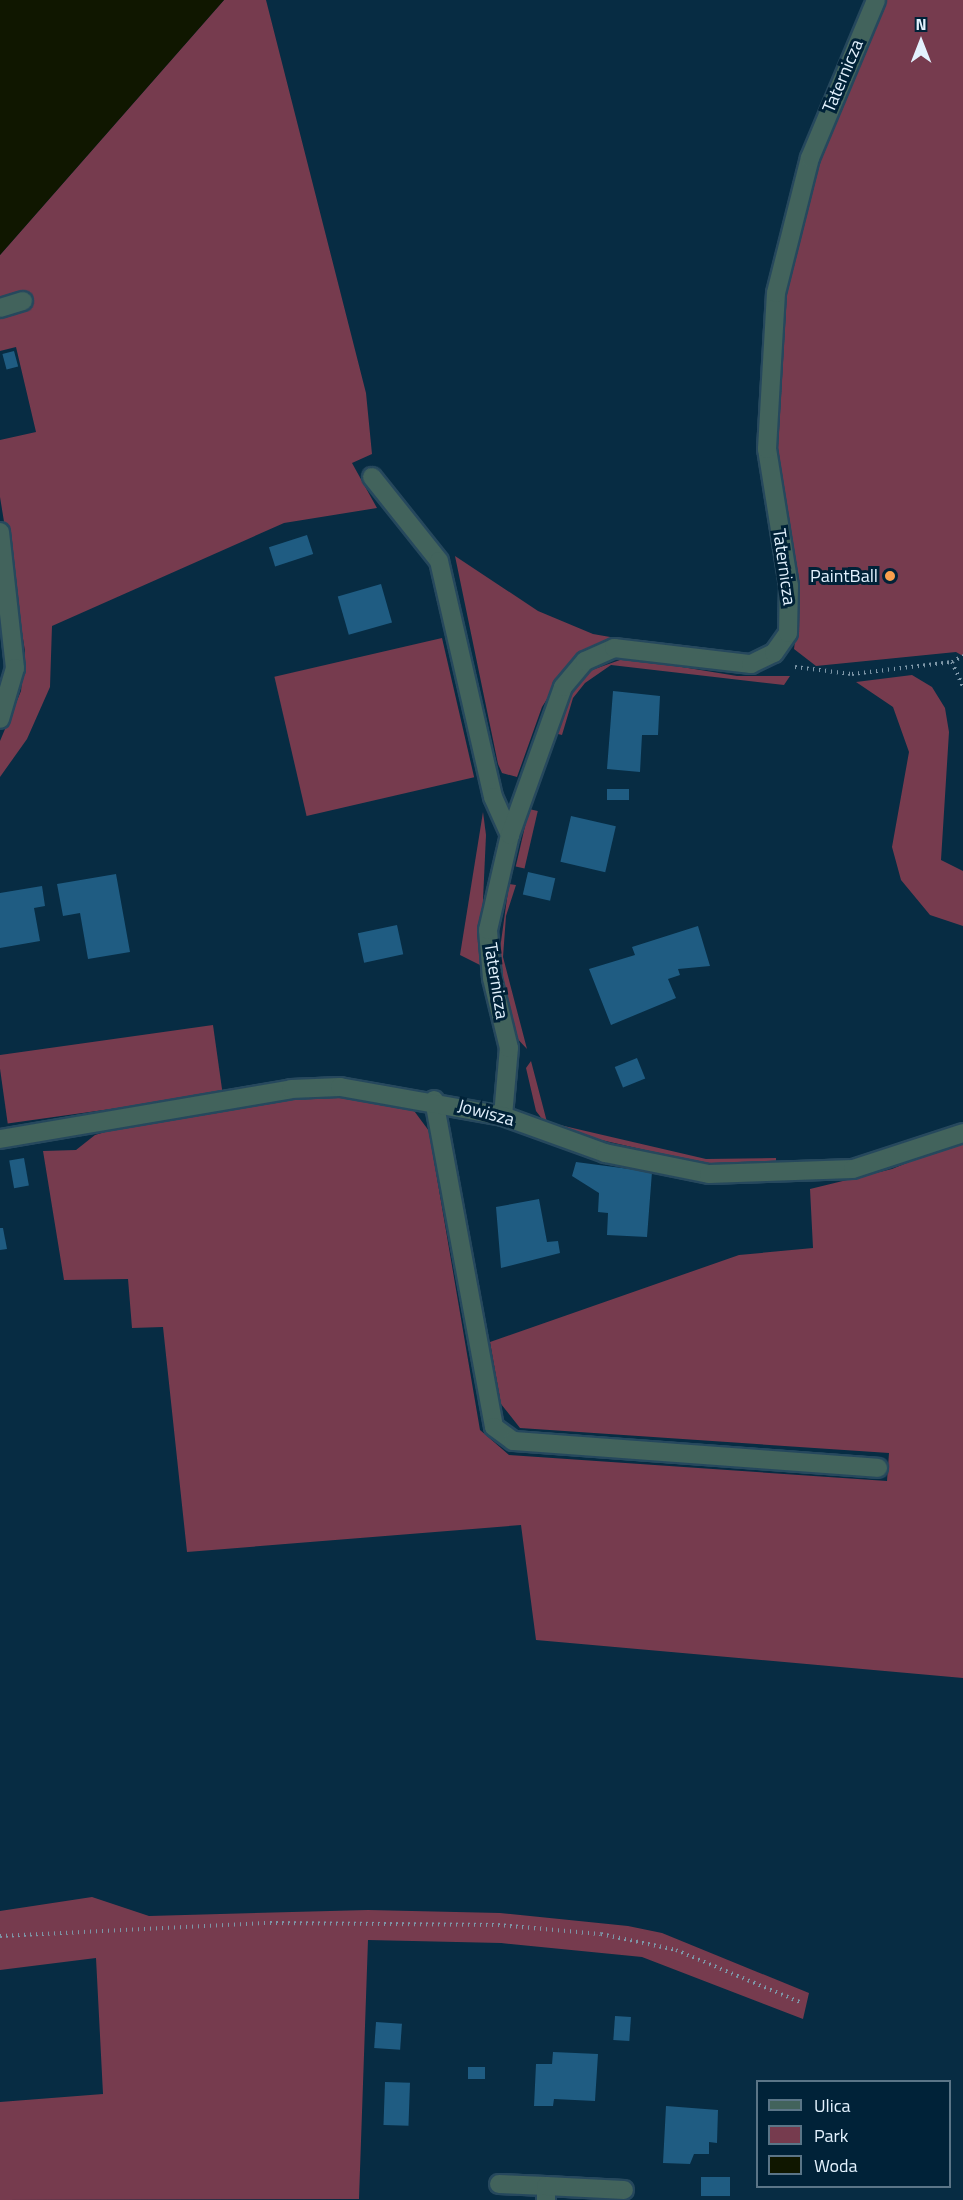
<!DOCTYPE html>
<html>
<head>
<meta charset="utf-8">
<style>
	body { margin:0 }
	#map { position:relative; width:963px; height:2200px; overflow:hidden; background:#072c43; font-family:"Titillium Web",sans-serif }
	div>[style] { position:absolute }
	.green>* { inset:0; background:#763b4e; transform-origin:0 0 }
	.water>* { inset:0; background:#101700 }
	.building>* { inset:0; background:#1f5c82; transform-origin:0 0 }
	.path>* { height:4px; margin-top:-2px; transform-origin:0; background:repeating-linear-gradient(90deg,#7d96a7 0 1.5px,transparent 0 6px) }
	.roads { filter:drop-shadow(2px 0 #26485d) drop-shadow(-2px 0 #26485d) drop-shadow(0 2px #26485d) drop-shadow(0 -2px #26485d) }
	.minor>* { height:18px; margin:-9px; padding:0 9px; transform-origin:9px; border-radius:9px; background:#42635c }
	.dots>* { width:16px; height:16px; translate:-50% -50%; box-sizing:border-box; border:3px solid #002238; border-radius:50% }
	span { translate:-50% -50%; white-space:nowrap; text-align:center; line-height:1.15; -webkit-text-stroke:6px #002238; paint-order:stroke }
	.street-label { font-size:18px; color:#e3f2fe }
	.poi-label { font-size:18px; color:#e3f2fe }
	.right { translate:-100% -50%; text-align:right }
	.legend { position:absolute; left:756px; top:2080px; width:195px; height:108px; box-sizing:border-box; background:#002238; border:2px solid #5b7587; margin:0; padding:8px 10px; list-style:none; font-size:18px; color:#e3f2fe }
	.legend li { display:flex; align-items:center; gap:12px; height:30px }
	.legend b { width:30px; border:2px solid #5b7587 }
	.north { position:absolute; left:891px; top:12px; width:60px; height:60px; -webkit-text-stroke:4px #002238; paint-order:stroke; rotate:0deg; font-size:16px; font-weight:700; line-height:24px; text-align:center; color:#e3f2fe }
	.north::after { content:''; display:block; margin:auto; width:21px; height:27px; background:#e3f2fe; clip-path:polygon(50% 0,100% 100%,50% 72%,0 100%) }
</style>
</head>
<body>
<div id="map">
	<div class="green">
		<i style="clip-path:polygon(224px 0,266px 0,366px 393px,372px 454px,352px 463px,377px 508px,284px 523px,52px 626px,50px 687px,27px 739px,0 777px,0 741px,21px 691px,25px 651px,0 497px,0 440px,36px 432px,16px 347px,0 351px,0 255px)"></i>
		<i style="clip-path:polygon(884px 0,963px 0,963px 656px,956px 652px,816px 666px,794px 649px,797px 626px,775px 448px,784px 295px,816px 161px)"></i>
		<i style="clip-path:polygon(455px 556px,538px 611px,593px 634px,633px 641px,600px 643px,569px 664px,542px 707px,517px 777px,502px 773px,498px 764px)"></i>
		<i style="left:442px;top:638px;width:143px;height:172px;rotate:77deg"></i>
		<i style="clip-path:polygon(639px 660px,737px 676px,790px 676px,784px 685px,611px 665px,585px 683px,573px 698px,562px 735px,554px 733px,568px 696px,589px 671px,620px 660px)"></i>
		<i style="clip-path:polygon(912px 675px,932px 687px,945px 708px,949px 732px,941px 860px,963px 871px,963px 926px,930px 915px,901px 880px,892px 847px,909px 752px,893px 707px,856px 682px)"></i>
		<i style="left:529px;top:809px;width:9px;height:59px;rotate:13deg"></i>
		<i style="clip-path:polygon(483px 812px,486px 835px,480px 965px,460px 955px)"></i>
		<i style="clip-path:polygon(509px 884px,516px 885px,506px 916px,503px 957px,527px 1049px,513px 1034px,499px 956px)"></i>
		<i style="left:213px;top:1025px;width:69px;height:217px;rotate:82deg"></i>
		<i style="clip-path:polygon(531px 1061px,547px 1122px,706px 1159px,776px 1158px,776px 1168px,706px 1164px,549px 1128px,536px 1111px,526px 1068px)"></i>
		<i style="clip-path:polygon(359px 1096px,409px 1104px,429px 1131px,480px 1430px,509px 1455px,887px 1481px,889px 1453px,520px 1428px,501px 1404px,490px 1342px,739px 1255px,813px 1248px,810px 1189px,892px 1169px,963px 1140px,963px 1678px,536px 1640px,521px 1525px,187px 1552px,163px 1327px,132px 1328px,128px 1279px,64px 1280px,43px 1151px,76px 1150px,95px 1135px,139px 1122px,295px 1098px)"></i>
		<i style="clip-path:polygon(92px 1897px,149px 1916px,368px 1910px,500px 1913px,628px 1926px,662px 1933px,809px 1993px,803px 2019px,642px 1957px,501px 1943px,368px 1940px,359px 2199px,0 2200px,0 2102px,103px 2094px,96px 1958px,0 1970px,0 1911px)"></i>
	</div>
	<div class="water">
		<i style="clip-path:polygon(0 0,224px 0,0 255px)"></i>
	</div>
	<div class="building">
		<i style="left:14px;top:351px;width:16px;height:12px;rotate:75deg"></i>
		<i style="left:307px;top:535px;width:20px;height:40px;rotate:72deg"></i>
		<i style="left:381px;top:584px;width:40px;height:45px;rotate:74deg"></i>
		<i style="clip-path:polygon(613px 691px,660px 696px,658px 735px,642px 735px,640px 772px,607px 769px)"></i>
		<i style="left:607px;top:789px;width:22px;height:11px"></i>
		<i style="left:571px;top:816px;width:46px;height:47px;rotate:13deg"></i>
		<i style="left:528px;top:872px;width:28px;height:23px;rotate:13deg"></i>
		<i style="clip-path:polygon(116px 874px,130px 952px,88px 959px,80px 913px,63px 916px,57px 884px)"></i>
		<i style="clip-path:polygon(42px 886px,45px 906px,34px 908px,40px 941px,0 948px,0 893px)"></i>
		<i style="left:397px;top:925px;width:30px;height:40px;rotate:78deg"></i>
		<i style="clip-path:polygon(698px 926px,710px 966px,678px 969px,680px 975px,668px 979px,676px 998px,611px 1025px,589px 969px,635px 955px,632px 947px)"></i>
		<i style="left:637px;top:1058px;width:22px;height:24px;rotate:68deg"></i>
		<i style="left:24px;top:1158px;width:28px;height:15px;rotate:80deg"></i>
		<i style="clip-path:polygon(576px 1162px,652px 1172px,647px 1237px,607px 1235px,608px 1213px,598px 1212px,599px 1193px,572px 1176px)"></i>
		<i style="clip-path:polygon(539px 1199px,547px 1242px,558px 1241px,560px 1253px,501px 1268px,496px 1207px)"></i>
		<i style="clip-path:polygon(0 1228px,3px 1228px,7px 1249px,0 1250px)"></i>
		<i style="left:615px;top:2016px;width:16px;height:24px;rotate:4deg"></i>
		<i style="left:376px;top:2022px;width:26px;height:26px;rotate:4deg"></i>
		<i style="clip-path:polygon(553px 2052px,598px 2054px,595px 2101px,554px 2099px,553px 2106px,534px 2106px,536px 2064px,552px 2064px)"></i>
		<i style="left:468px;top:2067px;width:17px;height:12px"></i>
		<i style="left:385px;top:2082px;width:25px;height:43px;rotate:2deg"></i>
		<i style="clip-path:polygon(666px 2106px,718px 2110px,717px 2143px,709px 2142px,709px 2154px,694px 2154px,690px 2164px,663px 2163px)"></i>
		<i style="left:701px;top:2177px;width:29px;height:19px"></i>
	</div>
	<div class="path">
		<i style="left:952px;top:662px;width:27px;rotate:66deg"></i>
		<i style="left:795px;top:667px;width:57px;rotate:7deg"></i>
		<i style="left:852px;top:674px;width:101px;rotate:-6.8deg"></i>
		<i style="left:952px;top:662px;width:13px;rotate:-29deg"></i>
		<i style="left:0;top:1936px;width:270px;rotate:-2.8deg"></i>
		<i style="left:270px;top:1923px;width:228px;rotate:0.5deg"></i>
		<i style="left:498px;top:1925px;width:103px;rotate:5deg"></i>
		<i style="left:601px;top:1934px;width:77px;rotate:12deg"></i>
		<i style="left:676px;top:1950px;width:134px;rotate:22.8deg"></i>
	</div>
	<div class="roads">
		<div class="minor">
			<i style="left:0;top:308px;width:24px;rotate:-17deg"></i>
			<i style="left:372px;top:477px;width:107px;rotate:51.4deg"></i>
			<i style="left:439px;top:561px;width:242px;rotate:77.1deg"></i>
			<i style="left:493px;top:797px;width:42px;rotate:65.9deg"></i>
			<i style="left:0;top:532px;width:137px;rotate:83.7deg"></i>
			<i style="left:15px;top:668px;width:53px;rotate:106.4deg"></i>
			<i style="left:434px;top:1100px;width:332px;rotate:79.6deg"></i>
			<i style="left:494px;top:1427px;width:24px;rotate:36deg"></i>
			<i style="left:513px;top:1441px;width:366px;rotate:4.2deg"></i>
			<i style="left:503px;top:1116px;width:68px;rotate:-85deg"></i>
			<i style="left:509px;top:1048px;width:72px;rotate:-103.7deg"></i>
			<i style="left:492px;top:978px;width:48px;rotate:-94.8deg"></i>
			<i style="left:488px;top:930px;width:98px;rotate:-77deg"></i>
			<i style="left:510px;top:835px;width:157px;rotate:-70.3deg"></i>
			<i style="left:563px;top:687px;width:34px;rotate:-50deg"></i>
			<i style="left:585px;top:661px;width:32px;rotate:-24deg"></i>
			<i style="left:614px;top:648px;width:138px;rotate:6.7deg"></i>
			<i style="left:751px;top:664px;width:25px;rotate:-26deg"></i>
			<i style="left:774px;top:653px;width:24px;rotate:-55deg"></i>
			<i style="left:788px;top:633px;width:47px;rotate:-88.8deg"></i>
			<i style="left:789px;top:586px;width:139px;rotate:-99.1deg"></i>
			<i style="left:767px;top:449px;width:156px;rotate:-86.7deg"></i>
			<i style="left:776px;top:293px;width:139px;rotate:-75.9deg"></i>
			<i style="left:810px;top:158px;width:171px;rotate:-67.3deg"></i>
			<i style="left:0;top:1139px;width:295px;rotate:-9.7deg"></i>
			<i style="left:291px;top:1089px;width:49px;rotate:-2.3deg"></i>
			<i style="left:340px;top:1087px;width:166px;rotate:10.1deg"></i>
			<i style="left:503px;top:1116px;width:109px;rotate:19.9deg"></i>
			<i style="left:605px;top:1153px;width:106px;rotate:11.4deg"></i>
			<i style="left:709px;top:1174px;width:144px;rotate:-2deg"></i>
			<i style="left:853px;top:1169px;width:116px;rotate:-18.1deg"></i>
			<i style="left:499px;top:2184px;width:47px;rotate:2.4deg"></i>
			<i style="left:546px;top:2200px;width:14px;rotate:-90deg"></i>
			<i style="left:546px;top:2186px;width:78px;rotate:2.9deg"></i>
		</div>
	</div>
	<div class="dots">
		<i style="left:890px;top:576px;background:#f9a04d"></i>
	</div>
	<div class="street-label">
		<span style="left:843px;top:76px;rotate:-67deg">Taternicza</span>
		<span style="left:784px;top:567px;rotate:82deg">Taternicza</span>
		<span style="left:496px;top:981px;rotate:81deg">Taternicza</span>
		<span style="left:486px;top:1113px;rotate:15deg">Jowisza</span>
	</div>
	<div class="poi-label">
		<span class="right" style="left:878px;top:576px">PaintBall</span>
	</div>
	<ul class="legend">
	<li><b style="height:8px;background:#42635c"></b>Ulica</li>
	<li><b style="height:16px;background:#763b4e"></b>Park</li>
	<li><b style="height:16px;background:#101700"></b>Woda</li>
	</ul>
	<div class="north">N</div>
</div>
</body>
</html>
